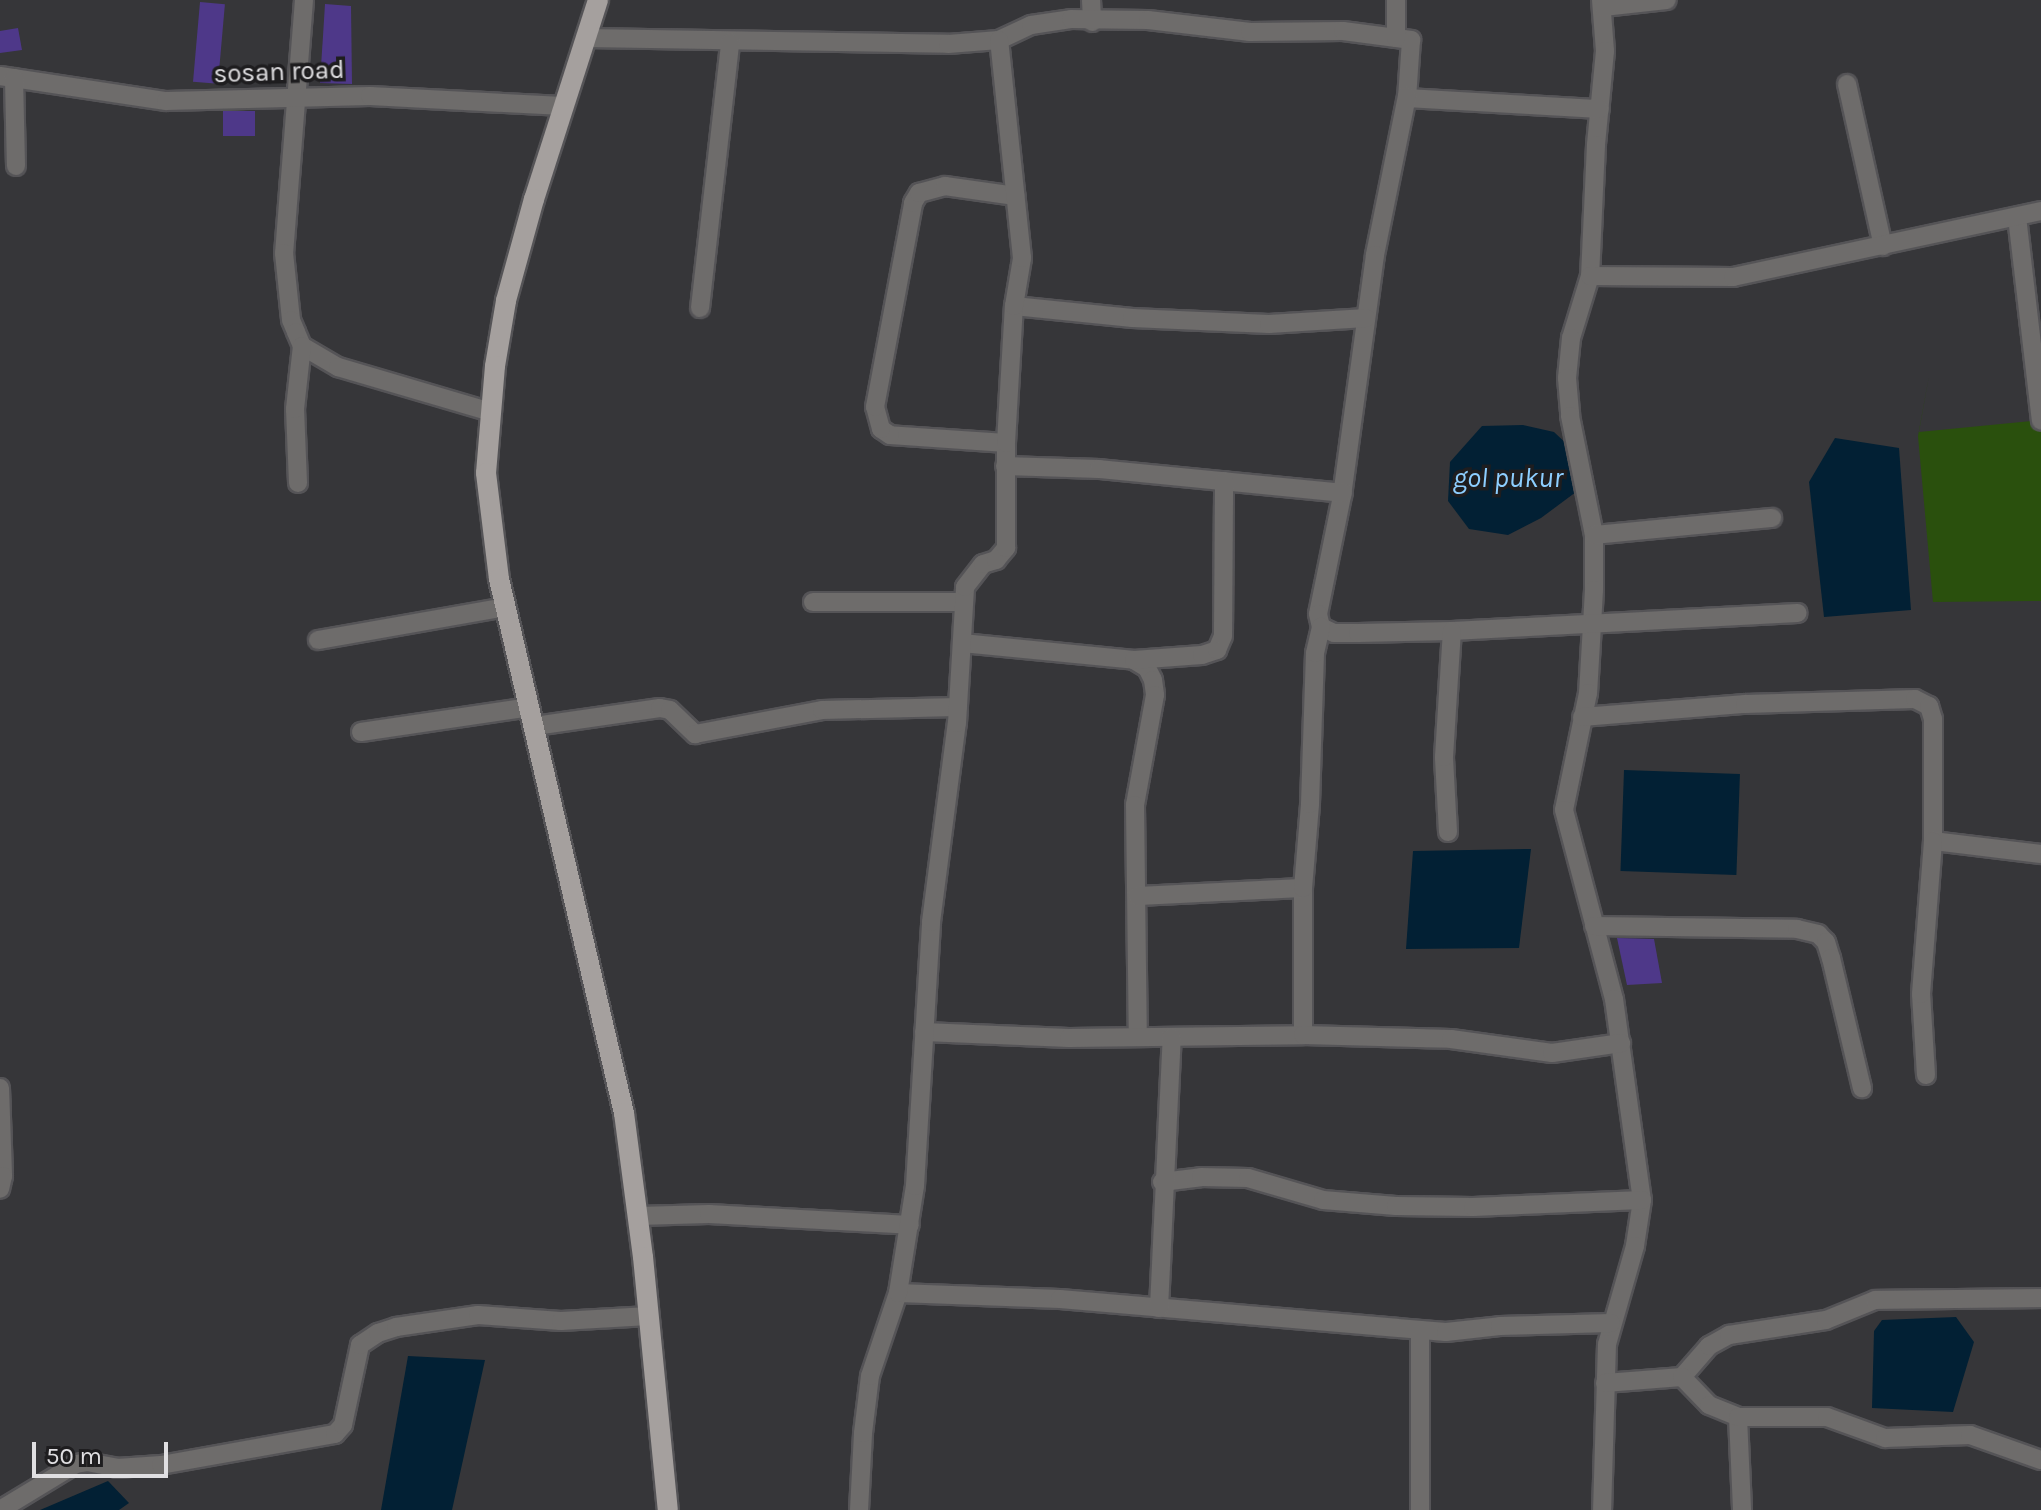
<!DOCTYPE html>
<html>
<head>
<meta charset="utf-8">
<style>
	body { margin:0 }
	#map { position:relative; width:2041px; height:1510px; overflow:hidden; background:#363639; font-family:Karla,sans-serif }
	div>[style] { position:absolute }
	.green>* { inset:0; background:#2a500d }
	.water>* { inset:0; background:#022034; transform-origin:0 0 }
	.building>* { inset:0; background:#4e3889; transform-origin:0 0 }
	.roads { filter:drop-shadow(2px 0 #555457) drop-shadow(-2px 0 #555457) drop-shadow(0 2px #555457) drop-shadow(0 -2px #555457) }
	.minor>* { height:18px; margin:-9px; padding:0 9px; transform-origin:9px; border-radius:9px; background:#6e6c6b }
	.major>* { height:20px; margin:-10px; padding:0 10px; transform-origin:10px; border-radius:10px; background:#a5a09e }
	span { translate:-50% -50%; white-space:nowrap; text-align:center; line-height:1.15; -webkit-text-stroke:7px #1e1d1f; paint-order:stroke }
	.street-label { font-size:26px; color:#e0dfe2 }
	.water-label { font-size:28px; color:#8dceff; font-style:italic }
	.scale { position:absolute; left:32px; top:1442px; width:136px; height:36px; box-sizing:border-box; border:4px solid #e0dfe2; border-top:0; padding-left:10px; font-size:24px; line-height:28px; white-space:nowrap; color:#e0dfe2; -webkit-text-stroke:6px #1e1d1f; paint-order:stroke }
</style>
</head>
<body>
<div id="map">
	<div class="green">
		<i style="clip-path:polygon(1930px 370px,1919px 432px,2041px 420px,2041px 601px,1933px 602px,1918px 436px)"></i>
	</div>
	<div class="water">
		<i style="clip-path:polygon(1523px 425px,1554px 432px,1572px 449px,1580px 489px,1541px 518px,1508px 535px,1469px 529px,1448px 501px,1450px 462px,1482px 426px)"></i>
		<i style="clip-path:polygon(1835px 438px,1899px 448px,1911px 610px,1824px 617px,1809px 482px)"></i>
		<i style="left:1624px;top:770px;width:116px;height:101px;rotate:2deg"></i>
		<i style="clip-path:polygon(1531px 849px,1519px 948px,1406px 949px,1413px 851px)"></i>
		<i style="clip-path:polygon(1956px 1317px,1974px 1342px,1953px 1412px,1872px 1408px,1874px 1331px,1882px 1320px)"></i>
		<i style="clip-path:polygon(408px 1356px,485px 1360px,452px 1510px,381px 1510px)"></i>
		<i style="clip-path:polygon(108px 1481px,129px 1503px,119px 1510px,40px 1510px)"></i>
	</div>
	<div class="building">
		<i style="left:200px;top:2px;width:25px;height:80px;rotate:5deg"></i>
		<i style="clip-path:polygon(325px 4px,351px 6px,352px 84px,320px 83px)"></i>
		<i style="clip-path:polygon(18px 28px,22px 50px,0 53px,0 31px)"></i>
		<i style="left:255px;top:111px;width:25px;height:32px;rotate:90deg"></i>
		<i style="clip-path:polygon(1617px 938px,1654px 939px,1662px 983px,1627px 985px)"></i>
	</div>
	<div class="roads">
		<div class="minor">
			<i style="left:304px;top:0;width:254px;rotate:94.5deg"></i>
			<i style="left:284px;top:253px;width:67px;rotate:84deg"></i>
			<i style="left:291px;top:320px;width:13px;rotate:67deg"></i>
			<i style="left:296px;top:332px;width:15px;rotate:67deg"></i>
			<i style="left:302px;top:346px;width:42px;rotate:30.3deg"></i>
			<i style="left:338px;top:367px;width:159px;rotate:16.4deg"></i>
			<i style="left:1091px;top:0;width:22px;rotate:87deg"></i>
			<i style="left:1601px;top:0;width:51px;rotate:85.5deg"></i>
			<i style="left:1605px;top:51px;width:94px;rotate:95.5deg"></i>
			<i style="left:1596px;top:145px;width:131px;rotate:92.6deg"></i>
			<i style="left:1590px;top:276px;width:65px;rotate:107deg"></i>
			<i style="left:1571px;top:338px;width:40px;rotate:95.7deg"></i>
			<i style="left:1567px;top:378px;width:38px;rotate:85deg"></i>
			<i style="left:1570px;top:416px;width:121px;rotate:78.6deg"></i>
			<i style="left:1594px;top:535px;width:55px;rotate:90deg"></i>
			<i style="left:1594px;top:590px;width:103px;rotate:93.3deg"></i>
			<i style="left:1588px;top:693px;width:119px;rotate:101.6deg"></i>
			<i style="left:1564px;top:810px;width:196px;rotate:75.2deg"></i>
			<i style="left:1614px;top:999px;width:203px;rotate:82.1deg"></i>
			<i style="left:1642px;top:1200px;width:47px;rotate:98.7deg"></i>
			<i style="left:1635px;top:1246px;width:102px;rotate:105.9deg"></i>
			<i style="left:1607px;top:1344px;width:166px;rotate:91.7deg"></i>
			<i style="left:1603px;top:7px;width:64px;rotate:-6.2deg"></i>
			<i style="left:586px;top:38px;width:362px;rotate:0.9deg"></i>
			<i style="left:948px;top:44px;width:51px;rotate:-4.5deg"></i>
			<i style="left:999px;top:40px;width:35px;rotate:-25deg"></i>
			<i style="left:1031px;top:25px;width:40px;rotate:-8.5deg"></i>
			<i style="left:1071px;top:19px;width:77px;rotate:0.7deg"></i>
			<i style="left:1148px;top:20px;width:103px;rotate:6.7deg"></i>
			<i style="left:1250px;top:32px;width:93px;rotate:-0.6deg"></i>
			<i style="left:1343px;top:31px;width:69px;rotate:7.5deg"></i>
			<i style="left:1411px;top:40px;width:58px;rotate:93.9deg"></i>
			<i style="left:1407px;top:98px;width:193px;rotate:3.3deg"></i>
			<i style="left:1396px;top:38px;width:38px;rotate:-90deg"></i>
			<i style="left:0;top:76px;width:168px;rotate:8.6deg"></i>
			<i style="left:166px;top:101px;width:204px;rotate:-1.4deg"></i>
			<i style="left:370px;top:96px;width:193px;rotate:3deg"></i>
			<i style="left:14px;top:78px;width:88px;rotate:88.7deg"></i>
			<i style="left:1847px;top:84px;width:166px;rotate:77.5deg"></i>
			<i style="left:1407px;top:96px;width:162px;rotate:101.4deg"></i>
			<i style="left:1375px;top:255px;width:243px;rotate:97.8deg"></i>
			<i style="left:1342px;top:496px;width:120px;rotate:101.5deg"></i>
			<i style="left:1318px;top:614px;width:13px;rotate:77deg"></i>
			<i style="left:1321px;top:627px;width:14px;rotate:25deg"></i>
			<i style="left:1334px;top:633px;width:24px"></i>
			<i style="left:1358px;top:633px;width:94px;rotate:-1.2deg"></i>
			<i style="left:1452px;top:631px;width:346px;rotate:-3deg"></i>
			<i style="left:2017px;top:217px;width:205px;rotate:83.3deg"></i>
			<i style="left:1590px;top:276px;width:143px;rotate:0.4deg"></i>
			<i style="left:1733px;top:277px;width:315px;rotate:-12.1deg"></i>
			<i style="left:1014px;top:306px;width:119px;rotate:5.8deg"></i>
			<i style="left:1132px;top:318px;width:137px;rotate:2.5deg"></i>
			<i style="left:1269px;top:324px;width:97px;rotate:-3.5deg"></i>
			<i style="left:700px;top:308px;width:267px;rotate:-83.5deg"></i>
			<i style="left:1006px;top:443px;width:116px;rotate:-176.1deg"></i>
			<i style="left:890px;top:435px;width:11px;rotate:-146deg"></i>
			<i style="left:881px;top:429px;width:23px;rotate:-105deg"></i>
			<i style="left:875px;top:407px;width:208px;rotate:-79.4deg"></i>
			<i style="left:913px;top:203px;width:12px;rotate:-59deg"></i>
			<i style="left:919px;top:193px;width:27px;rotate:-15deg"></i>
			<i style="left:945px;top:186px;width:71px;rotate:8.1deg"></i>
			<i style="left:1005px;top:466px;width:94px;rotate:1.8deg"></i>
			<i style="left:1099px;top:469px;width:245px;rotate:5.6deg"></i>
			<i style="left:298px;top:483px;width:74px;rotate:-92.3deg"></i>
			<i style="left:295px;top:409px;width:63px;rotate:-83.7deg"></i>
			<i style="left:1594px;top:535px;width:179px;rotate:-5.5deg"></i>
			<i style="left:813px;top:602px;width:151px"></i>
			<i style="left:318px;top:640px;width:191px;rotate:-10deg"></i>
			<i style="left:962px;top:643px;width:173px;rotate:5.6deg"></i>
			<i style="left:1134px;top:660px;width:15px;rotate:32deg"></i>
			<i style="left:1147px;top:668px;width:13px;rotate:63deg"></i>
			<i style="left:1153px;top:680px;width:15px;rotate:82deg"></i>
			<i style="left:1155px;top:695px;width:112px;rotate:100.3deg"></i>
			<i style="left:1135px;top:805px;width:231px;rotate:89.3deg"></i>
			<i style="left:1134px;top:660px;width:68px;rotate:-4.2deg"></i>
			<i style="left:1202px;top:655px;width:16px;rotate:-18deg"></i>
			<i style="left:1217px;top:650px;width:15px;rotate:-67deg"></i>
			<i style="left:1223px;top:636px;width:155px;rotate:-89.6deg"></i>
			<i style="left:1582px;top:717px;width:164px;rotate:-4.6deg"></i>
			<i style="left:1745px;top:704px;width:170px;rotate:-1.7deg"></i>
			<i style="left:1915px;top:699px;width:16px;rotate:27deg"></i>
			<i style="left:1929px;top:706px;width:14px;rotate:73deg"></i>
			<i style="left:1933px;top:719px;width:122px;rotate:90deg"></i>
			<i style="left:1933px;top:841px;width:109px;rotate:6.9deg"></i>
			<i style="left:535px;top:726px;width:126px;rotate:-8.2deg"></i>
			<i style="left:660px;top:708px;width:10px;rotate:11deg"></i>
			<i style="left:670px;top:710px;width:35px;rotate:44deg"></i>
			<i style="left:695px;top:734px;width:129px;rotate:-10.7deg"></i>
			<i style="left:822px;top:710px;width:136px;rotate:-1.3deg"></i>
			<i style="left:361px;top:732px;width:171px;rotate:-8.4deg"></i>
			<i style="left:1448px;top:832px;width:75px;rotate:-93.1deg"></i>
			<i style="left:1444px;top:757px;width:126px;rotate:-86.4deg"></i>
			<i style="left:1303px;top:888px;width:147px;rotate:90deg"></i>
			<i style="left:1137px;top:896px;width:166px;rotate:-2.8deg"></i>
			<i style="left:1303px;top:888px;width:84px;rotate:-85.2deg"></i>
			<i style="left:1310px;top:804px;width:151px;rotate:-88.1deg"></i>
			<i style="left:1315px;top:653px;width:27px;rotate:-77deg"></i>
			<i style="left:1594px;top:926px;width:203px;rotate:0.8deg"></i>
			<i style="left:1797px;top:929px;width:22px;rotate:13deg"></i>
			<i style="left:1818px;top:934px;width:11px;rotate:45deg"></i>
			<i style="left:1826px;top:942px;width:17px;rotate:73deg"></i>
			<i style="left:1831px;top:958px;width:134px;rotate:76.6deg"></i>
			<i style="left:924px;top:1032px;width:145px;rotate:2.4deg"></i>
			<i style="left:1069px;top:1038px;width:234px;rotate:-0.7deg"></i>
			<i style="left:1303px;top:1035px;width:148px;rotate:1.5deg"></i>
			<i style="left:1451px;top:1039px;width:102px;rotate:7.9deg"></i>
			<i style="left:1552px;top:1053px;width:70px;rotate:-8.2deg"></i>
			<i style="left:1926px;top:1075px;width:81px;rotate:-93.5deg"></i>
			<i style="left:1921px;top:994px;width:153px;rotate:-85.5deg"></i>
			<i style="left:0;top:1088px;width:88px;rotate:88deg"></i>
			<i style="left:3px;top:1176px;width:13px;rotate:103deg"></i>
			<i style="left:1162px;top:1182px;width:39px;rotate:-7deg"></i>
			<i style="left:1201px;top:1177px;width:47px;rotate:1.2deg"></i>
			<i style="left:1248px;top:1178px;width:78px;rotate:16.3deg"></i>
			<i style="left:1323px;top:1200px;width:73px;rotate:4.7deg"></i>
			<i style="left:1396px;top:1206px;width:77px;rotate:0.7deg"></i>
			<i style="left:1473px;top:1207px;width:169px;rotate:-2.4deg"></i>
			<i style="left:638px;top:1216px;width:71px;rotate:-1.6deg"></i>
			<i style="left:709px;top:1214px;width:201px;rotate:3.1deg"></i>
			<i style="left:898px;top:1293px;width:162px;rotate:2.1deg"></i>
			<i style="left:1060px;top:1299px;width:387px;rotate:4.9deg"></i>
			<i style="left:1446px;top:1332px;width:54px;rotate:-6.3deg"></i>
			<i style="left:1500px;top:1326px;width:111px;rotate:-1.5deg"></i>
			<i style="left:1159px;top:1308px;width:271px;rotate:-87.3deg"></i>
			<i style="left:1420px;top:1330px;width:180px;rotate:90deg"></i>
			<i style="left:1682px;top:1377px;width:41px;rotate:-48.9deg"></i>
			<i style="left:1709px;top:1346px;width:23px;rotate:-29deg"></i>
			<i style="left:1729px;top:1335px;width:98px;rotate:-8.8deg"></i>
			<i style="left:1826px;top:1320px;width:53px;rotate:-22.2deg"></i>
			<i style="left:1875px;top:1300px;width:166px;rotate:-0.7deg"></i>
			<i style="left:1605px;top:1383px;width:77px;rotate:-4.5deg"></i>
			<i style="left:1682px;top:1377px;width:39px;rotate:46deg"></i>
			<i style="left:1709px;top:1405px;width:31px;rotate:22deg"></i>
			<i style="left:1738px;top:1417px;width:93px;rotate:87.5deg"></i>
			<i style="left:1738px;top:1417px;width:89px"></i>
			<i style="left:1827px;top:1417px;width:62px;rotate:19.9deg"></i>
			<i style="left:1885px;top:1438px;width:85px;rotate:-2deg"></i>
			<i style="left:1970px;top:1435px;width:75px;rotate:19.4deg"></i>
			<i style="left:0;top:1510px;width:89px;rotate:-31.2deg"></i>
			<i style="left:76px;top:1464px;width:11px;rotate:-10deg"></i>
			<i style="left:87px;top:1462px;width:31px;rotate:11deg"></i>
			<i style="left:117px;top:1468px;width:44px;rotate:-3.9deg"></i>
			<i style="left:161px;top:1465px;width:177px;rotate:-10.1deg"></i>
			<i style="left:335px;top:1434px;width:12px;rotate:-48deg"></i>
			<i style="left:343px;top:1425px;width:82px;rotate:-78deg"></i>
			<i style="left:360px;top:1345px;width:22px;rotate:-34deg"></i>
			<i style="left:378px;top:1333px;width:19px;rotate:-18deg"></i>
			<i style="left:396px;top:1327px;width:83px;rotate:-8.3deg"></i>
			<i style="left:478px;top:1315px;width:83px;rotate:4.1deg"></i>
			<i style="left:561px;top:1321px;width:88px;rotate:-3.3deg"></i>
			<i style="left:859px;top:1510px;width:77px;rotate:-87deg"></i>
			<i style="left:863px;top:1433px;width:57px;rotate:-83deg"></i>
			<i style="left:870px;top:1376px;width:88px;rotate:-71.4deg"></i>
			<i style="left:898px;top:1293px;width:108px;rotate:-81deg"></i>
			<i style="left:915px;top:1186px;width:264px;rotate:-86.5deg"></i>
			<i style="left:931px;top:922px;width:201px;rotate:-82.6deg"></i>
			<i style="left:957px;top:723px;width:136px;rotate:-86.6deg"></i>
			<i style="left:965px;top:587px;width:29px;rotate:-52deg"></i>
			<i style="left:983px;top:564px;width:14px;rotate:-17deg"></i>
			<i style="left:996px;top:560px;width:16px;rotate:-50deg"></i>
			<i style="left:1006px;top:548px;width:105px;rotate:-90deg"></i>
			<i style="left:1006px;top:443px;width:137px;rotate:-86.7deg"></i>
			<i style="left:1014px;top:306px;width:49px;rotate:-80.5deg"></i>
			<i style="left:1022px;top:258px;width:219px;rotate:-96deg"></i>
		</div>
		<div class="major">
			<i style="left:598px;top:0;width:209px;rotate:107.8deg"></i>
			<i style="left:534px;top:199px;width:106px;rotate:105.4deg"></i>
			<i style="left:506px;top:301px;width:66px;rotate:99.6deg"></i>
			<i style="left:495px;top:366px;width:107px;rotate:94.8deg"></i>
			<i style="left:486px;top:473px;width:107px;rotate:83deg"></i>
			<i style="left:499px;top:579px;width:548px;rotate:76.83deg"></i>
			<i style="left:624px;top:1113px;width:145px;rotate:82.5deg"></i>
			<i style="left:643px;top:1257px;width:254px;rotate:84.4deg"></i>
		</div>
	</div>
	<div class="street-label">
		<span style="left:279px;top:72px;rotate:-2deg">sosan road</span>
	</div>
	<div class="water-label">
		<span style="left:1508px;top:478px">gol pukur</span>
	</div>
	<div class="scale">50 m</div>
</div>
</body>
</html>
